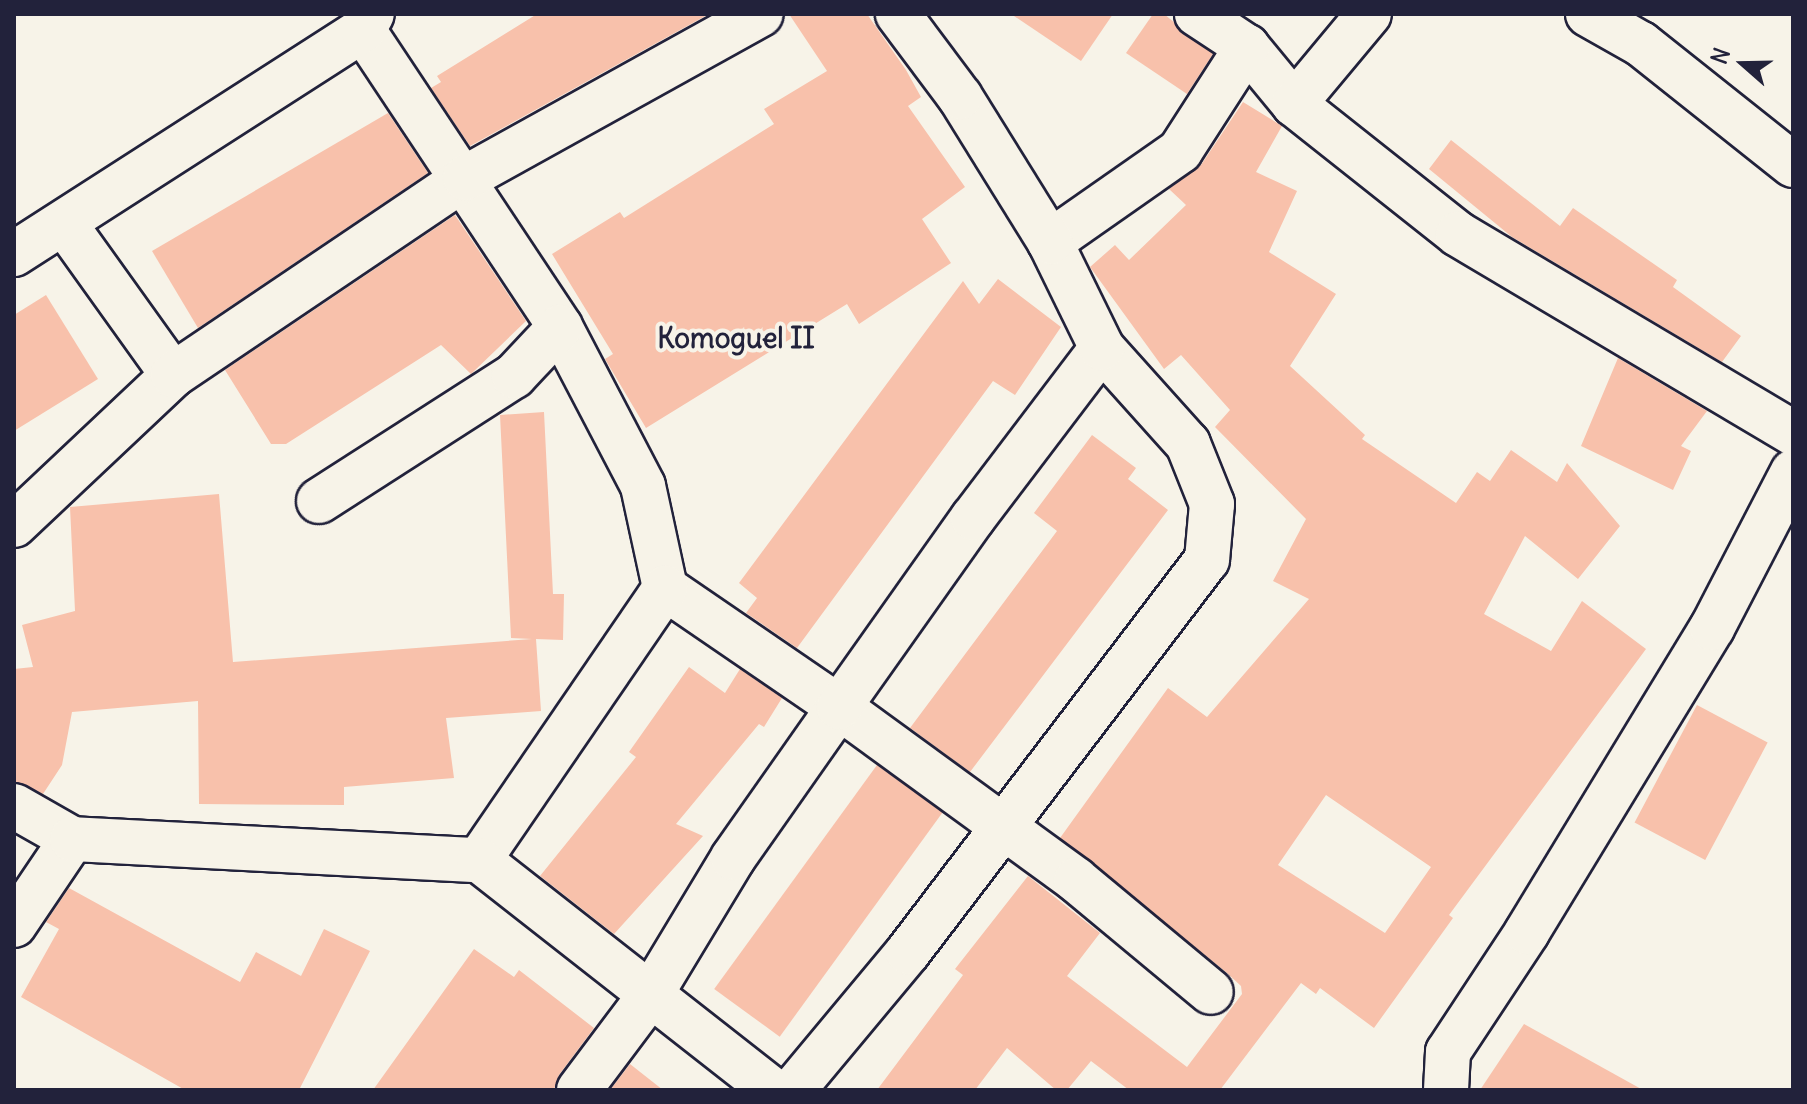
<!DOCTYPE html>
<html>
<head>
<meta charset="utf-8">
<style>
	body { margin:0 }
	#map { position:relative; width:1807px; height:1104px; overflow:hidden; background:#f7f3e8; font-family:Delius,sans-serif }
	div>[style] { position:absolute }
	.building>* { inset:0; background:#f8c1ab; transform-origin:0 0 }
	.roads { filter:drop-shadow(2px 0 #22223b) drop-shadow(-2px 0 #22223b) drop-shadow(0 2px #22223b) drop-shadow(0 -2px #22223b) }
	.minor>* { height:44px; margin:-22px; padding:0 22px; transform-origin:22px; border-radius:22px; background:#f7f3e8 }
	span { translate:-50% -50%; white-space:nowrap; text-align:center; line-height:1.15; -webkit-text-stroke:8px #f7f3e8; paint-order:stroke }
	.quarter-label { font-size:28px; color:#22223b; font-weight:700 }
	.frame { position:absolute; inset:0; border:16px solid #22223b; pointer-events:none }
	.north { position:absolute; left:1703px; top:24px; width:80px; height:80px; -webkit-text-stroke:6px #f7f3e8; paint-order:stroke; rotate:290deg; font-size:22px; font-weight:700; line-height:32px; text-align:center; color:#22223b }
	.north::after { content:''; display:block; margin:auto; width:28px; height:36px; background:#22223b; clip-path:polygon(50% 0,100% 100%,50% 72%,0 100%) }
</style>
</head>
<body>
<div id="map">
	<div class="building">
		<i style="clip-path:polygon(537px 14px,709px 14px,470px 146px,431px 88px,441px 82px,437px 76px)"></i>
		<i style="clip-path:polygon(789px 14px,867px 14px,906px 70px,921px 97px,908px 106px,965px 187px,922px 219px,951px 263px,859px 324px,847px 304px,646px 428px,605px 359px,613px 354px,552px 254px,620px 212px,624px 218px,774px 124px,764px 109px,827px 71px)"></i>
		<i style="clip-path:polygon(1011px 14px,1113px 14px,1081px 61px)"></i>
		<i style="clip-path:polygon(1153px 14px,1164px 14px,1213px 54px,1187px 94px,1126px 53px)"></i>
		<i style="clip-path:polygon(evenodd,1243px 102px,1282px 126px,1256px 172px,1297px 191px,1269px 252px,1336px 294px,1290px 366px,1365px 435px,1362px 439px,1456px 503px,1477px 472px,1490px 481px,1511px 450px,1557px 482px,1567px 463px,1620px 526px,1578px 579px,1525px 536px,1484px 614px,1551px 651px,1582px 601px,1646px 649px,1449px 915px,1453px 918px,1374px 1028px,1320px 988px,1316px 994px,1301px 983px,1220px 1090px,1129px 1090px,1091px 1061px,1067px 1090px,1056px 1090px,1007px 1048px,975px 1090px,877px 1090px,963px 975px,955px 969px,1028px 876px,1100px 933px,1067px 976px,1187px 1067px,1242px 994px,1241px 986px,1227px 973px,1060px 838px,1168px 688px,1207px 717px,1309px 599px,1273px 581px,1306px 519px,1215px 427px,1230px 410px,1181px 355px,1164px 369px,1090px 267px,1115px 245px,1129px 260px,1186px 205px,1169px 189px,1201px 165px,1243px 102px,1326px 795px,1431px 867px,1385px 933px,1278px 865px,1326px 795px)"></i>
		<i style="clip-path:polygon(388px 113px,428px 173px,198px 328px,152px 251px)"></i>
		<i style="clip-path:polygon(1451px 140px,1560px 226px,1573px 208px,1677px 280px,1673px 287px,1741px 336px,1722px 362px,1512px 237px,1429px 169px)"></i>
		<i style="clip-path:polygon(455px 215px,526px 321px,471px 374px,441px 345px,286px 444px,271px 444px,225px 370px)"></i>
		<i style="clip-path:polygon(998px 279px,1061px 327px,1015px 395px,993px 381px,797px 648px,746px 613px,757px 598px,739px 583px,963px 281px,979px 304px)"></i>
		<i style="clip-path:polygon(46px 295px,98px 379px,14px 431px,14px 315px)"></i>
		<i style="clip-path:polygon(1618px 358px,1707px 411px,1681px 446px,1691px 451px,1673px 490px,1581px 446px)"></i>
		<i style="clip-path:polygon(544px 412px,553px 594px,564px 594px,563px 640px,536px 639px,541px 711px,446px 718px,454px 778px,344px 787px,344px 805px,199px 804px,198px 701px,72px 712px,62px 765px,43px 794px,14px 781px,14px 669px,33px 667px,22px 625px,75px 611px,70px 507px,219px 494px,233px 662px,532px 639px,511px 638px,500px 415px)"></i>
		<i style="clip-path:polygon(1092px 435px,1136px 468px,1128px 479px,1168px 510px,970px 772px,910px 728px,1057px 531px,1034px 513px)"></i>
		<i style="clip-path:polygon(689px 667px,725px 693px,740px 669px,782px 698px,764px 727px,759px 724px,676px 824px,703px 836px,614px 934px,540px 876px,636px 757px,629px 752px)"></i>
		<i style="left:1697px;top:705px;width:80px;height:133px;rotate:28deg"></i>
		<i style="left:877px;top:765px;width:81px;height:277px;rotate:36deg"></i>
		<i style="clip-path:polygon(69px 888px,240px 982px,256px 952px,301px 976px,324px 929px,370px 951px,299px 1090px,185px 1090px,21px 997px,59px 929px,46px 922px)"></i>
		<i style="clip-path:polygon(474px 949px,514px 977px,519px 970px,594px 1028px,559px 1075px,554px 1090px,373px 1090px)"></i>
		<i style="clip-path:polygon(1524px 1024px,1643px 1090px,1480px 1090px)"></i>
		<i style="clip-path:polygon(630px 1064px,663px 1090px,610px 1090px)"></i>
	</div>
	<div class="roads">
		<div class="minor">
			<i style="left:1588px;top:14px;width:61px;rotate:29.5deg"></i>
			<i style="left:1641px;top:44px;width:194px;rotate:38.5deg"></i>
			<i style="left:363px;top:30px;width:356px;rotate:56.4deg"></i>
			<i style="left:560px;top:327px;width:179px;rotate:62.4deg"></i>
			<i style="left:643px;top:486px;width:104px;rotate:77.8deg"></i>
			<i style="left:665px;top:588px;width:211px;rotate:34.4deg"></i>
			<i style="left:839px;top:707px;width:293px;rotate:36.1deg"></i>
			<i style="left:1076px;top:880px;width:175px;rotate:39.7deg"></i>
			<i style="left:1247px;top:47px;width:74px;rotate:50.5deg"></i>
			<i style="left:1294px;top:104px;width:209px;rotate:38.4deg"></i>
			<i style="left:1458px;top:234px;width:390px;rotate:30.7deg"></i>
			<i style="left:1294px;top:104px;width:117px;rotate:-50.2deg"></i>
			<i style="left:64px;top:223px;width:187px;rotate:54.4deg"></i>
			<i style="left:1050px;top:242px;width:159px;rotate:-35deg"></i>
			<i style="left:1180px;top:151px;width:124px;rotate:-57.2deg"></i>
			<i style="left:1247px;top:47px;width:60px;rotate:-146.6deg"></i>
			<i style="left:14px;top:254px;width:415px;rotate:-32.7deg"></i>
			<i style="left:363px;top:30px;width:18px;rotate:-61deg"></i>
			<i style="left:319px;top:501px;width:232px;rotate:-32.7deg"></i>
			<i style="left:514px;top:376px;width:67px;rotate:-46.8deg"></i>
			<i style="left:14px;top:525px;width:219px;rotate:-43.3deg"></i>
			<i style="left:173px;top:375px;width:352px;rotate:-34deg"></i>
			<i style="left:465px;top:178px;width:338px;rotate:-29deg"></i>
			<i style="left:14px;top:806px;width:67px;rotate:29.6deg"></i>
			<i style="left:479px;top:860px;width:330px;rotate:-55.6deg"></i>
			<i style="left:14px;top:925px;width:104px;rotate:-56deg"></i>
			<i style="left:72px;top:839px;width:408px;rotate:3deg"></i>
			<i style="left:479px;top:860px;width:372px;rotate:38.1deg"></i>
			<i style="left:579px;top:1090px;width:120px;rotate:-53.1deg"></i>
			<i style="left:651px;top:994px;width:159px;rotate:-58.9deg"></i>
			<i style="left:733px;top:858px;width:184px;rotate:-54.9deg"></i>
			<i style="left:839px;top:707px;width:232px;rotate:-54.7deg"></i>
			<i style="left:973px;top:518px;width:213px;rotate:-52.8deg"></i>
			<i style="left:793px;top:1090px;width:180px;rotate:-50.2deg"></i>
			<i style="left:908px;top:952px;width:493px;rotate:-52.7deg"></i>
			<i style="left:1207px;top:560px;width:56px;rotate:-84.9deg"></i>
			<i style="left:1212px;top:504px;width:65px;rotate:-111.8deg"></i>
			<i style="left:1188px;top:444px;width:129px;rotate:-131.9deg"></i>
			<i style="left:1102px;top:348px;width:118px;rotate:-116.1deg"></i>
			<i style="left:1050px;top:242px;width:171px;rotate:-121.8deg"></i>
			<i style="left:960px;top:97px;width:104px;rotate:-126.8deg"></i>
			<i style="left:1446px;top:1090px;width:38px;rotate:-87deg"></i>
			<i style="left:1448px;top:1052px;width:144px;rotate:-56.6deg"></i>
			<i style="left:1527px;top:932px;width:356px;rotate:-58.7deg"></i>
			<i style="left:1712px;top:628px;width:176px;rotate:-62.6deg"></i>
		</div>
	</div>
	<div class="quarter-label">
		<span style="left:736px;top:338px">Komoguel II</span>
	</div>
	<div class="frame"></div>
	<div class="north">N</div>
</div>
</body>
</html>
